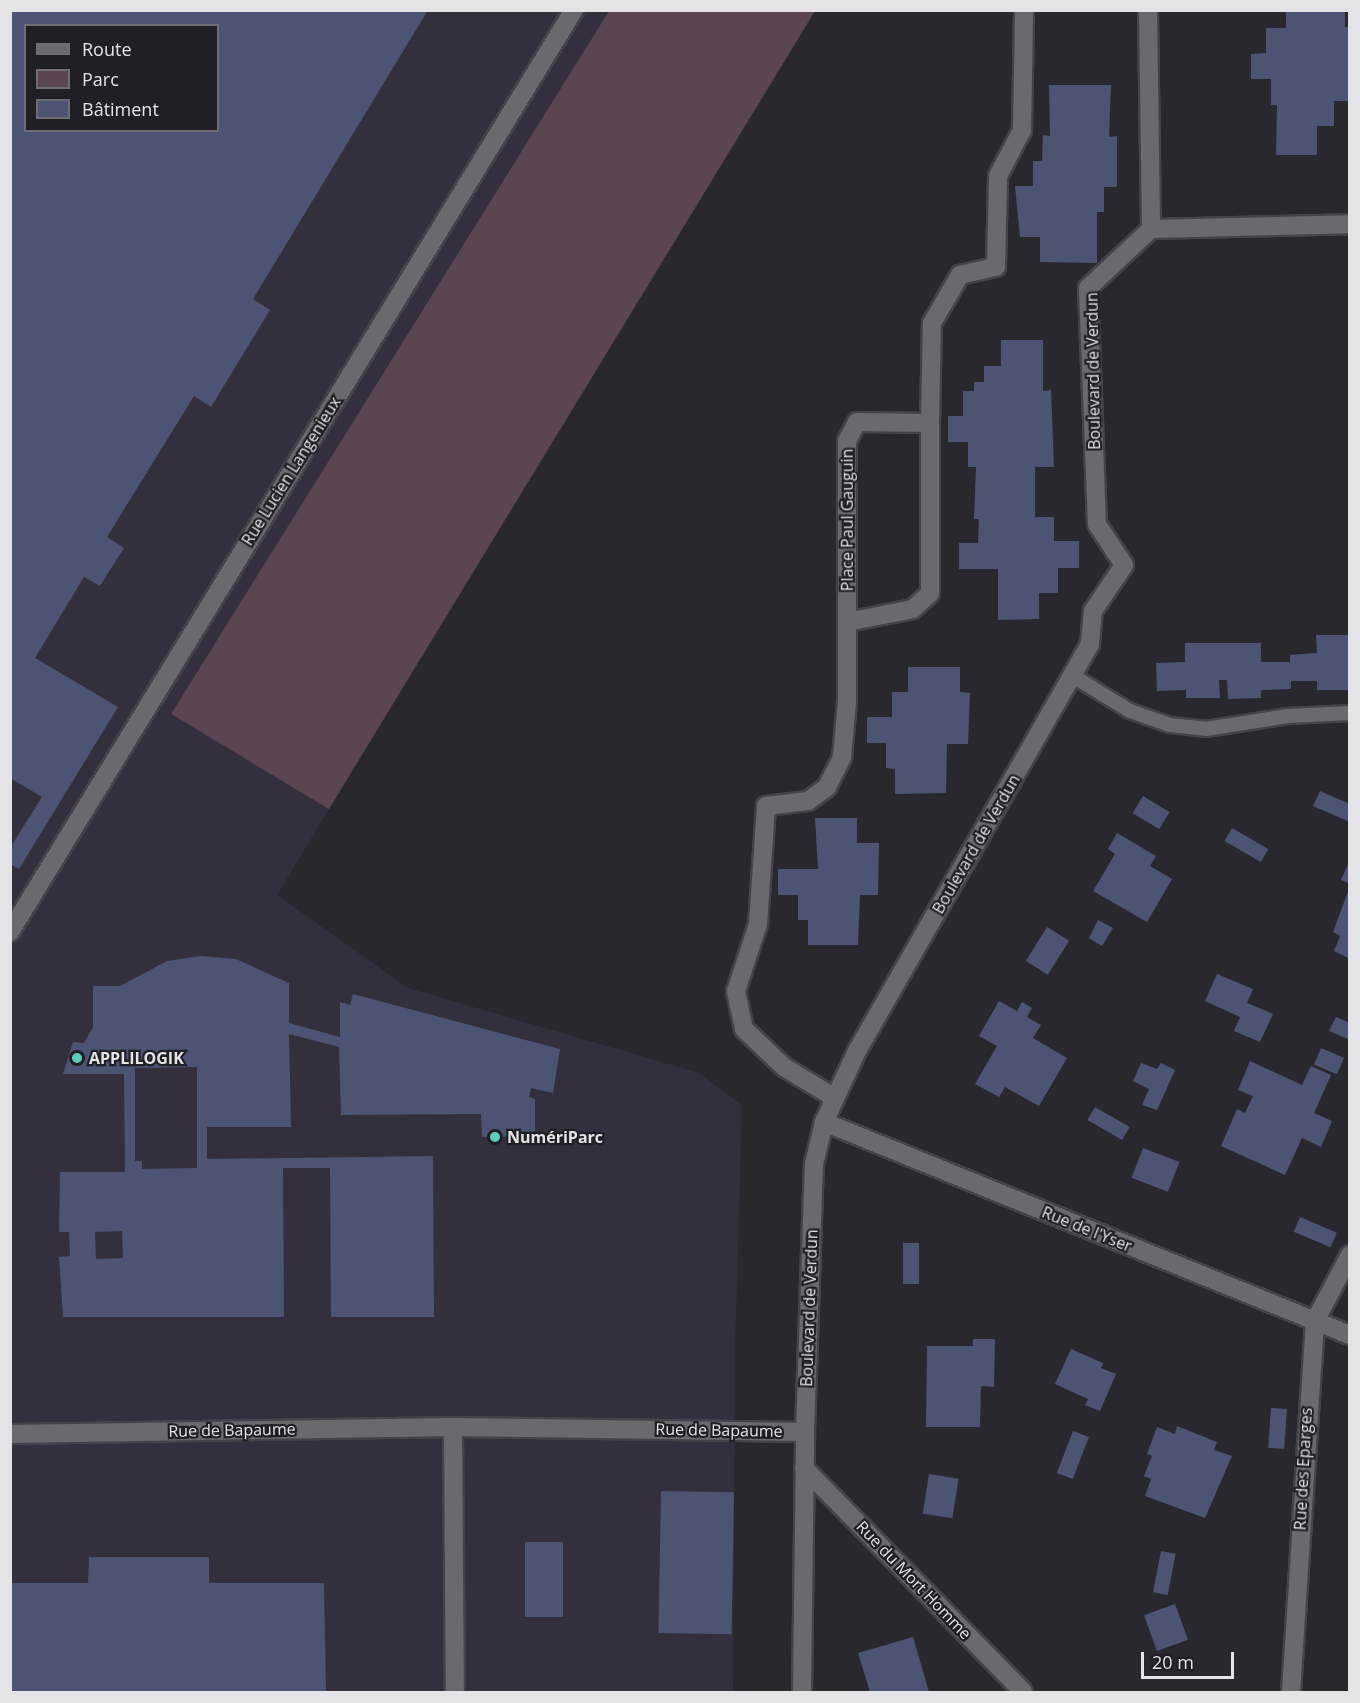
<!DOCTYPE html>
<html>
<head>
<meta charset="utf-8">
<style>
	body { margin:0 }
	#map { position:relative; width:1360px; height:1703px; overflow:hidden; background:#2a282f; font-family:"Open Sans",sans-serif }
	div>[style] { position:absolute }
	.built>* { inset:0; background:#332f3c }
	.green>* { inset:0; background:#5c4552 }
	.building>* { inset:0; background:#4d5473; transform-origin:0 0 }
	.roads { filter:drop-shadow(2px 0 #454349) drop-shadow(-2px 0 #454349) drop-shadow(0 2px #454349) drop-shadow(0 -2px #454349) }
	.service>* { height:14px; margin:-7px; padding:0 7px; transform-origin:7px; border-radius:7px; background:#6b6970 }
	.minor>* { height:18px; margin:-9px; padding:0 9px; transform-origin:9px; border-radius:9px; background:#6b6970 }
	.dots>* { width:16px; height:16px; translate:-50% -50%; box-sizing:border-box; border:3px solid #201f25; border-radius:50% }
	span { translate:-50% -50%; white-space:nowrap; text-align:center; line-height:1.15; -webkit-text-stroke:4.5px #201f25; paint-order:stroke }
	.street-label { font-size:16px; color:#e4e3e7 }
	.poi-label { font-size:16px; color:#e4e3e7; font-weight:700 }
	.left { translate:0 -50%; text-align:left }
	.frame { position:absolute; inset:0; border:12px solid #e4e3e7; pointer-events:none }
	.legend { position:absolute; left:24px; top:24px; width:195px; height:108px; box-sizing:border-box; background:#201f25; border:2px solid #6e6d73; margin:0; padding:8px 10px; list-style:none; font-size:18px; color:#e4e3e7 }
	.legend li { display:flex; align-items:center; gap:12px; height:30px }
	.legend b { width:30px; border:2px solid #6e6d73 }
	.scale { position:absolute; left:1141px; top:1652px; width:93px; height:27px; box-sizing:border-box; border:3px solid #e4e3e7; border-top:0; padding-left:8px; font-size:18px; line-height:21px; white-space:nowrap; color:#e4e3e7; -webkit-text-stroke:4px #201f25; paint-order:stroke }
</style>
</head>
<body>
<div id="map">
	<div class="built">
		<i style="clip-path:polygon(evenodd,11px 11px,609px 11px,171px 714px,329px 809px,277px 895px,408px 988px,699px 1073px,742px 1105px,735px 1351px,733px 1692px,11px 1692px,11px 11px,26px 26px,218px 26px,218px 130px,26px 130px,26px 26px)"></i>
	</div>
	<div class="green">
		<i style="clip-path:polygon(609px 11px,815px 11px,329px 809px,171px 714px)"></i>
	</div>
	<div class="building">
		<i style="clip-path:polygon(evenodd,10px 10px,428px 10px,253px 299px,270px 310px,211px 407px,194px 396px,107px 537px,124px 548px,100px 586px,84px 577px,35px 658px,118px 707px,19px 869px,10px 864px,10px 848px,42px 797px,10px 778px,10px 10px,26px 26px,218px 26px,218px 130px,26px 130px,26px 26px)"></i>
		<i style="clip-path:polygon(1286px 10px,1345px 10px,1345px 27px,1350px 27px,1350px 101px,1334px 101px,1334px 126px,1317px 126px,1317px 155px,1276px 155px,1277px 105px,1271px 105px,1271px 79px,1251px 79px,1251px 54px,1266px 53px,1266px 28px,1286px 28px)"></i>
		<i style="clip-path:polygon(1049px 85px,1111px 85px,1109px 137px,1117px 136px,1117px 187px,1104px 187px,1104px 212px,1097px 212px,1097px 263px,1040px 262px,1040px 237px,1020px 237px,1015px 186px,1033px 186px,1033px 161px,1042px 161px,1043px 135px,1050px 136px)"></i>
		<i style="clip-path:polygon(1001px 340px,1043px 340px,1043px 391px,1051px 390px,1054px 467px,1035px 467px,1035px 517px,1054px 517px,1054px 541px,1079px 541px,1079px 568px,1058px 568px,1058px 593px,1039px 593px,1039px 619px,998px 620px,998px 569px,959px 569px,959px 543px,978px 543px,979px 519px,974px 519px,976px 467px,968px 467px,968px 442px,948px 442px,948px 416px,963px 416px,963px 391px,974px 391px,974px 382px,984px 382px,984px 366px,1001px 366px)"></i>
		<i style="clip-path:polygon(1316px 635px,1350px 635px,1350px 690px,1317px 690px,1317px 681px,1291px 681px,1291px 689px,1261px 690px,1261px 698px,1228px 699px,1227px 680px,1219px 680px,1220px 698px,1186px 698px,1186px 690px,1157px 691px,1156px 663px,1185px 662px,1185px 643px,1261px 643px,1261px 662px,1290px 662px,1290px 655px,1317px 653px)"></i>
		<i style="clip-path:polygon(908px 667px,960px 667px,960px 692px,970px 693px,968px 744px,947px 744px,946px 793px,895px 794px,895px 769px,886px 768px,886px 743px,867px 743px,867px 717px,892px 717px,892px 692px,908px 692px)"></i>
		<i style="clip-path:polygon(1320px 791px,1350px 804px,1350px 822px,1313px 806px)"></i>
		<i style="left:1143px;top:796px;width:31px;height:20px;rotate:31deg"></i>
		<i style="clip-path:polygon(815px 818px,857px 818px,857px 843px,879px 843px,878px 895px,860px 895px,858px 945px,808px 945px,808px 920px,798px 920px,798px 895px,778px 895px,778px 869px,818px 869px)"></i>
		<i style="left:1232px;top:828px;width:42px;height:15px;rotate:30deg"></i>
		<i style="clip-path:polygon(1117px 833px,1156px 856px,1150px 866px,1172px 879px,1147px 922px,1093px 891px,1115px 854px,1108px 849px)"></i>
		<i style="clip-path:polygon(1350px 860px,1350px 884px,1341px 880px)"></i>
		<i style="clip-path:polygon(1350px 886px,1350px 959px,1334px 951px,1340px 936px,1333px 932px)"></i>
		<i style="clip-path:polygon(1098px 920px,1113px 928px,1102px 946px,1089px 938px)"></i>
		<i style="left:1047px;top:927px;width:26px;height:40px;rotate:32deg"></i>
		<i style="clip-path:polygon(evenodd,201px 956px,236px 959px,289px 983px,289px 1023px,340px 1037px,340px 1002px,350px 1005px,353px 994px,560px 1049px,553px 1093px,531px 1088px,529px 1097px,535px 1099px,535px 1136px,482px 1137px,481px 1114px,341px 1115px,339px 1047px,289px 1034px,291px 1127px,207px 1127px,207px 1159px,433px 1156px,434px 1317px,331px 1317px,330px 1168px,283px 1168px,284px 1317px,63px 1317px,59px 1257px,70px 1256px,69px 1232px,59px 1232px,60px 1172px,125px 1172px,124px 1074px,63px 1074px,73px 1042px,84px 1043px,93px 1027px,93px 986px,120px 986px,167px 961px,201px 956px,197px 1067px,197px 1168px,142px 1169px,142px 1161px,135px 1161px,135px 1068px,197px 1067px,201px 956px,122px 1231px,123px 1258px,96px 1259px,95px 1232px,122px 1231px)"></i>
		<i style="clip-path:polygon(1217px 974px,1253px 989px,1247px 1003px,1273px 1014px,1260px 1042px,1234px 1031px,1240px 1017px,1205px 1001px)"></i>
		<i style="clip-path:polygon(999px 1001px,1017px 1011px,1022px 1002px,1032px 1008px,1027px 1017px,1041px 1025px,1033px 1038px,1067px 1058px,1039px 1106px,1005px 1087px,999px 1097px,975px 1084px,997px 1046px,979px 1036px)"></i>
		<i style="clip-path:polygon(1336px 1017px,1350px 1023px,1350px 1040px,1329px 1031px)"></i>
		<i style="left:1321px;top:1048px;width:25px;height:18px;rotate:23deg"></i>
		<i style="clip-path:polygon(1250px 1061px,1302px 1085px,1311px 1066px,1331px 1075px,1314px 1113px,1332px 1121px,1321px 1147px,1302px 1138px,1285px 1175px,1221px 1146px,1237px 1109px,1245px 1113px,1253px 1096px,1238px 1090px)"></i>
		<i style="clip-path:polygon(1141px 1063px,1157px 1069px,1161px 1063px,1175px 1070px,1157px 1110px,1142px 1105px,1149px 1089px,1133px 1081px)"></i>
		<i style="left:1095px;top:1107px;width:40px;height:15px;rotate:30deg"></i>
		<i style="left:1143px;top:1148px;width:39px;height:32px;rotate:21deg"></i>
		<i style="left:1300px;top:1217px;width:40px;height:16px;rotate:23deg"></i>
		<i style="left:903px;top:1243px;width:16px;height:41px"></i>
		<i style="clip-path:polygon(973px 1339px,995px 1339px,994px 1387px,981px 1386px,980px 1427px,926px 1427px,927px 1346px,973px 1346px)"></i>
		<i style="clip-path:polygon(1071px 1349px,1103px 1363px,1101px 1368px,1116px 1374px,1100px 1411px,1085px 1405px,1088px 1399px,1055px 1384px)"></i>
		<i style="left:1271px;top:1408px;width:16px;height:40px;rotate:4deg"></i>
		<i style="clip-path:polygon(1177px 1426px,1217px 1442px,1214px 1450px,1232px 1456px,1205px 1518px,1145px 1496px,1151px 1479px,1144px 1476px,1152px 1456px,1147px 1454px,1157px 1427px,1175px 1434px)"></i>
		<i style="left:1073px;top:1431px;width:17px;height:45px;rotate:21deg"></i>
		<i style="left:929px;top:1474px;width:30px;height:40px;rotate:9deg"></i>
		<i style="left:661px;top:1491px;width:73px;height:142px;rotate:1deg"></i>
		<i style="left:525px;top:1542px;width:38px;height:75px"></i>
		<i style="left:1161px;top:1551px;width:15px;height:42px;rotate:11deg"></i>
		<i style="clip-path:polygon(89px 1557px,209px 1557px,209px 1583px,324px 1583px,326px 1692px,10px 1692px,10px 1583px,88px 1583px)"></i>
		<i style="left:1175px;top:1604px;width:38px;height:33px;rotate:70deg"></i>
		<i style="clip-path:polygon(913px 1637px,929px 1692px,870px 1692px,858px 1653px)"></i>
	</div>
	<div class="roads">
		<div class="service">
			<i style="left:1073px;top:676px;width:67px;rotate:31.6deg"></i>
			<i style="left:1130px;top:711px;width:42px;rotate:19.3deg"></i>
			<i style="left:1170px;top:725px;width:36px;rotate:6deg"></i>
			<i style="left:1206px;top:729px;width:83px;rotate:-9deg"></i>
			<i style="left:1288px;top:716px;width:62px;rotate:-2.8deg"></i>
		</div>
		<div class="minor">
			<i style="left:1148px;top:10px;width:219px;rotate:89.2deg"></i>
			<i style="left:847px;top:622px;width:67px;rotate:-11.1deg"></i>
			<i style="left:913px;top:609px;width:23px;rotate:-43deg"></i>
			<i style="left:930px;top:593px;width:170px;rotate:-90deg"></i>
			<i style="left:10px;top:932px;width:1081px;rotate:-58.55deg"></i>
			<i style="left:835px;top:1098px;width:60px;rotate:-148.7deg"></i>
			<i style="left:784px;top:1067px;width:55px;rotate:-136.5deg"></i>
			<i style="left:744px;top:1029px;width:39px;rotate:-102deg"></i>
			<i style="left:736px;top:991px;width:71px;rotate:-71.8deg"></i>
			<i style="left:758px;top:924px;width:118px;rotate:-86.1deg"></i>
			<i style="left:766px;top:806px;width:42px;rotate:-6.8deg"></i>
			<i style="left:808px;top:801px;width:24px;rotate:-36deg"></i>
			<i style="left:827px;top:787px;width:34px;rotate:-63deg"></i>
			<i style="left:842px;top:757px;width:55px;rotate:-84.8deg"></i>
			<i style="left:847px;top:702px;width:261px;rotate:-90deg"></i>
			<i style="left:847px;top:441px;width:21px;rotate:-62deg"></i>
			<i style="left:857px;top:422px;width:73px;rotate:0.8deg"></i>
			<i style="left:930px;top:423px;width:100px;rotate:-88.9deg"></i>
			<i style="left:932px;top:323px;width:56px;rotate:-59.7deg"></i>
			<i style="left:960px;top:275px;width:37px;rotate:-13deg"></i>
			<i style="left:996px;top:267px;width:91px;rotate:-88.7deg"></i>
			<i style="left:998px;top:176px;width:52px;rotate:-62.4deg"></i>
			<i style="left:1022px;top:130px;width:120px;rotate:-89deg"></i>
			<i style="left:824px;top:1122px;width:567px;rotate:22.05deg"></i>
			<i style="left:453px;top:1427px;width:265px;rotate:89.6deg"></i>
			<i style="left:10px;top:1434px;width:443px;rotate:-0.9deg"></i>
			<i style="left:453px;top:1427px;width:352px;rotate:0.8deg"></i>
			<i style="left:804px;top:1468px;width:313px;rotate:45.6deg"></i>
			<i style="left:802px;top:1692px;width:260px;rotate:-89.3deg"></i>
			<i style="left:805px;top:1432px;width:268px;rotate:-88.1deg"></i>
			<i style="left:814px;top:1164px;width:43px;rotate:-76.6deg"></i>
			<i style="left:824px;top:1122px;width:78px;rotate:-65.1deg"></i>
			<i style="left:857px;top:1051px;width:469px;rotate:-60.2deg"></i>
			<i style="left:1090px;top:644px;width:33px;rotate:-85deg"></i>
			<i style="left:1093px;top:611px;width:55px;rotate:-56deg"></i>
			<i style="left:1124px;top:565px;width:49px;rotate:-123.4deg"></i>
			<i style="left:1097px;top:524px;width:236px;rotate:-92.2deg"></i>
			<i style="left:1088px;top:288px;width:86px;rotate:-43.1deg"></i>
			<i style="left:1151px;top:229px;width:199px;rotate:-1.4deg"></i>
			<i style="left:1291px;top:1692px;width:372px;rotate:-86.3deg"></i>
			<i style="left:1315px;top:1321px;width:75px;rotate:-62.1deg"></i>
		</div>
	</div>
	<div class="dots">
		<i style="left:77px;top:1058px;background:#5dceb8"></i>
		<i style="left:495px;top:1137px;background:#5dceb8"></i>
	</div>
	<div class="street-label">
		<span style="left:1093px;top:371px;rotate:-91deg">Boulevard de Verdun</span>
		<span style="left:291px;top:471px;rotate:-58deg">Rue Lucien Langenieux</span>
		<span style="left:847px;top:520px;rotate:-90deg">Place Paul Gauguin</span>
		<span style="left:976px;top:844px;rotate:-60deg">Boulevard de Verdun</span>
		<span style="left:1087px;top:1229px;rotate:22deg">Rue de l'Yser</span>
		<span style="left:809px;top:1308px;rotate:-88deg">Boulevard de Verdun</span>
		<span style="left:232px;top:1430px;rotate:-1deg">Rue de Bapaume</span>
		<span style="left:719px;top:1430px;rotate:1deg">Rue de Bapaume</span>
		<span style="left:1303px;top:1469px;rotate:-87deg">Rue des Eparges</span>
		<span style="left:914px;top:1580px;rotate:46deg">Rue du Mort Homme</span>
	</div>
	<div class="poi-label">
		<span class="left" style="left:89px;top:1058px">APPLILOGIK</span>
		<span class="left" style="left:507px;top:1137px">NumériParc</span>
	</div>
	<div class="frame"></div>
	<ul class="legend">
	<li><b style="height:8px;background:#6b6970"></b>Route</li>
	<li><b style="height:16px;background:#5c4552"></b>Parc</li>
	<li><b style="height:16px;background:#4d5473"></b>Bâtiment</li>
	</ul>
	<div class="scale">20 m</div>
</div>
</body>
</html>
